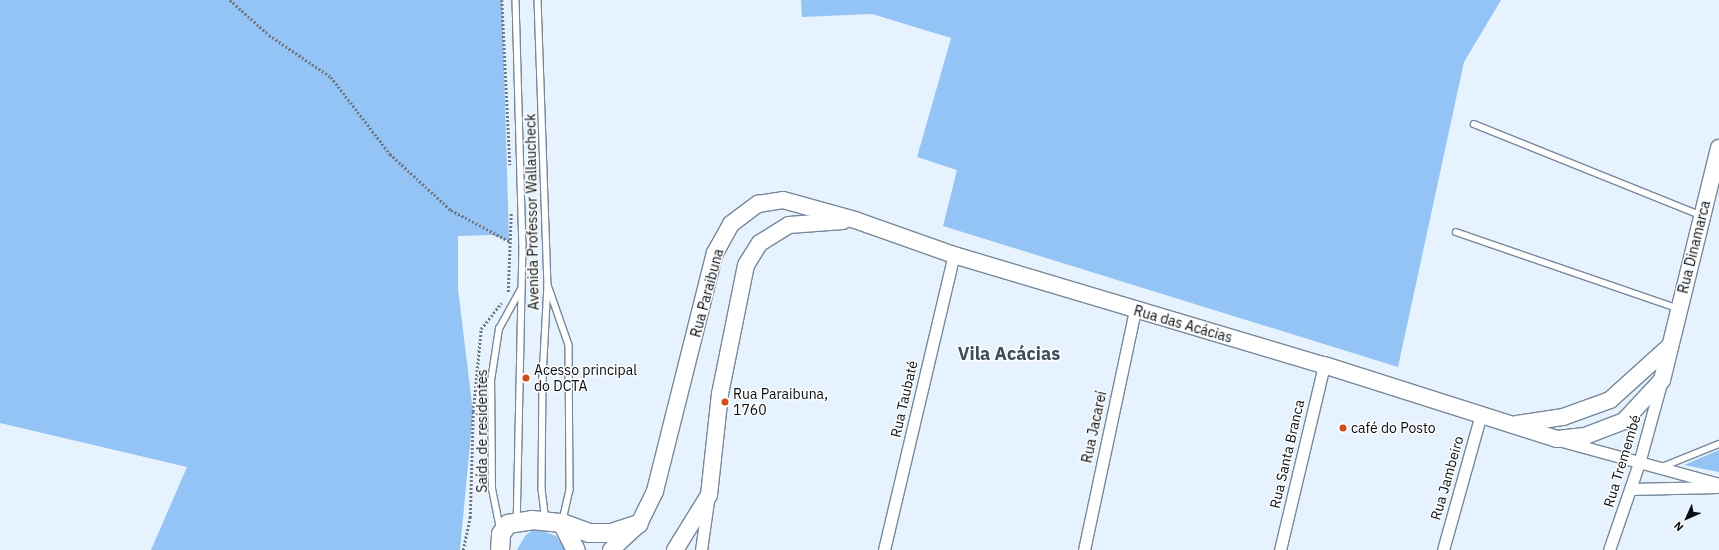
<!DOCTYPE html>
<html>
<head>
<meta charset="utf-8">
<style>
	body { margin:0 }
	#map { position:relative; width:1719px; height:550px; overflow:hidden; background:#e6f2fd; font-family:"IBM Plex Sans",sans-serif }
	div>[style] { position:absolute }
	.green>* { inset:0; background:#94c4f5 }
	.path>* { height:2.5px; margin-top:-1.25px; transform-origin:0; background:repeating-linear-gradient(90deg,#6f7880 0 2px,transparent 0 4px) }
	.roads { filter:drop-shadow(1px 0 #77889a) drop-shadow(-1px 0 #77889a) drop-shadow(0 1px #77889a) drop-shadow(0 -1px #77889a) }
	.lane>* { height:5.5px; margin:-2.75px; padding:0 2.75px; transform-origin:2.75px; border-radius:2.75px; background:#fff }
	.street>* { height:11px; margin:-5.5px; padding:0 5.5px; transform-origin:5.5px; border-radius:5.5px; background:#fff }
	.secondary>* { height:16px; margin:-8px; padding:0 8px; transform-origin:8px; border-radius:8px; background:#fff }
	.primary>* { height:18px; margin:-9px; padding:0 9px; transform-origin:9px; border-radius:9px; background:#fff }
	.dots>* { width:11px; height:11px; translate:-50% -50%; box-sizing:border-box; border:2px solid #fdfdfd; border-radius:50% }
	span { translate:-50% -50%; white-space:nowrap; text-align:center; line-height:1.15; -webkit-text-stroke:3px #fdfdfd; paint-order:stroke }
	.street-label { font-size:14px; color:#070d13 }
	.poi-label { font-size:14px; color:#070d13 }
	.left { translate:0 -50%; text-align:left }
	.district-label { font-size:18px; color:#3c4c5b; font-weight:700 }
	.north { position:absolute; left:1667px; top:498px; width:40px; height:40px; -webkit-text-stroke:3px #fdfdfd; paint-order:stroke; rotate:225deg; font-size:11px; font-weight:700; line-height:16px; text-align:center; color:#070d13 }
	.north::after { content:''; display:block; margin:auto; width:14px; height:18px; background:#070d13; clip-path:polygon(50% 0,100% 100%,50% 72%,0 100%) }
</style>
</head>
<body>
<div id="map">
	<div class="green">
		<i style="clip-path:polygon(0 0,502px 0,509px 241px,492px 235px,458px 236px,458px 289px,473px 412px,460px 550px,151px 550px,187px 467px,0 423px)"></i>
		<i style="clip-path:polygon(801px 0,1501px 0,1464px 62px,1398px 367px,943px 226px,957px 170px,917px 157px,951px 38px,872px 14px,802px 17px)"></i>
		<i style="clip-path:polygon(1719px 450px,1719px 472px,1684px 465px)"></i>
		<i style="clip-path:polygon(535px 528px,556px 536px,566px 550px,517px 550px,525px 536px)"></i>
	</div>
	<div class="path">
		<i style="left:230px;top:0;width:52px;rotate:41.9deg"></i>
		<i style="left:269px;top:35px;width:75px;rotate:34.1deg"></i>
		<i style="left:331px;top:77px;width:97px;rotate:52.5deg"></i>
		<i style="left:390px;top:154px;width:83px;rotate:42.6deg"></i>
		<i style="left:451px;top:210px;width:66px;rotate:28.1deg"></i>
		<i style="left:502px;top:0;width:165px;rotate:87.2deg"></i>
		<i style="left:508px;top:292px;width:79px;rotate:-87.8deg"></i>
		<i style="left:463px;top:550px;width:33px;rotate:-78deg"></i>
		<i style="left:470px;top:518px;width:106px;rotate:-88.4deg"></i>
		<i style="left:473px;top:412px;width:83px;rotate:-84.5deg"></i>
		<i style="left:481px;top:329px;width:33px;rotate:-52deg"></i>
	</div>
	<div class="roads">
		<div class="lane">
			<i style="left:516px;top:0;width:244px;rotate:88.4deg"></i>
			<i style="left:523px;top:244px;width:275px;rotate:91.2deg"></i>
			<i style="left:538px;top:0;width:285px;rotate:88deg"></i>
			<i style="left:548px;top:285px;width:93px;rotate:93.1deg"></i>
			<i style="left:543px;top:378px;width:111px;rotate:90.5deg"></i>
			<i style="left:542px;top:489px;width:31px;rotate:83deg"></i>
			<i style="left:1474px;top:124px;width:244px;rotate:21.9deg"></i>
			<i style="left:1456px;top:232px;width:236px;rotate:19deg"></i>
			<i style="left:549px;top:288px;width:60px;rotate:70.7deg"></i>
			<i style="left:569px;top:345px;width:145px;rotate:89.6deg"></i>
			<i style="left:570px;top:490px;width:32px;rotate:103deg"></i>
			<i style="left:1662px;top:467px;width:61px;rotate:-22deg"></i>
			<i style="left:500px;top:529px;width:41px;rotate:-101.3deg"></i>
			<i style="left:492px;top:489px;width:108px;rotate:-90.5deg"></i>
			<i style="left:491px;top:381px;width:53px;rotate:-81.3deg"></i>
			<i style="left:499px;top:329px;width:46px;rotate:-61.2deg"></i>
		</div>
		<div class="street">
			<i style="left:1562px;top:441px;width:163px;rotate:15.3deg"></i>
			<i style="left:1630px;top:489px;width:87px;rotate:-1.3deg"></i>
			<i style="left:701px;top:550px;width:49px;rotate:-81.9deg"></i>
			<i style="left:884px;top:550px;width:303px;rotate:-76.7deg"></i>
			<i style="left:1084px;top:550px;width:244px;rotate:-78deg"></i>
			<i style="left:1280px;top:550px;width:190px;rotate:-76.6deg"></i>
			<i style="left:1443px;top:550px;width:141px;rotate:-74.4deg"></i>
			<i style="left:1609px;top:550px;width:92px;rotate:-71deg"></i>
			<i style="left:1639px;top:463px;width:83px;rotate:-74.6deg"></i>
		</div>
		<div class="secondary">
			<i style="left:1517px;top:424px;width:47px;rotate:-8.7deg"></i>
			<i style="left:1563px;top:417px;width:50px;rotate:-19.9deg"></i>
			<i style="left:1610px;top:400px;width:81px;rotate:-42deg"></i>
			<i style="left:611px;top:550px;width:38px;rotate:-43deg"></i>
			<i style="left:639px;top:524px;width:37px;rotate:-64deg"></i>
			<i style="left:655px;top:491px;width:245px;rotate:-75.9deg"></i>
			<i style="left:715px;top:253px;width:33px;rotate:-61deg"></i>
			<i style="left:731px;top:224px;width:34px;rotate:-37deg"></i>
			<i style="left:758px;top:204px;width:25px;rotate:-9deg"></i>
			<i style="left:783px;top:200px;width:75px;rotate:15.5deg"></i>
			<i style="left:855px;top:220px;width:105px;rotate:19.5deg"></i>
			<i style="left:954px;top:255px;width:386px;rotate:16.6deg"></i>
			<i style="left:1324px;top:365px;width:244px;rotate:17.6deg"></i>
			<i style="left:1557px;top:439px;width:28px;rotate:-6deg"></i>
			<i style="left:1585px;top:436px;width:42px;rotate:-21deg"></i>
			<i style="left:1624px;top:421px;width:56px;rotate:-47.2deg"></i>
			<i style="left:1662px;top:380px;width:239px;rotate:-76.2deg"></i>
			<i style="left:675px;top:550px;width:65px;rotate:-58.3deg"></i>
			<i style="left:709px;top:495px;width:102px;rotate:-83.8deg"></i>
			<i style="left:720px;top:394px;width:132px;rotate:-78.6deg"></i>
			<i style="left:746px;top:265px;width:26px;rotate:-58deg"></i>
			<i style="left:760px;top:243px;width:34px;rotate:-32deg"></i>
			<i style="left:789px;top:225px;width:54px;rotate:-4.2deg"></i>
		</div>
		<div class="primary">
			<i style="left:562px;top:523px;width:29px;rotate:20deg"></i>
			<i style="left:589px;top:533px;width:22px"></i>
			<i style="left:611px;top:533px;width:29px;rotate:-18deg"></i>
			<i style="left:500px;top:550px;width:16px;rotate:-86deg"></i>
			<i style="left:501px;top:534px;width:12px;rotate:-55deg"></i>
			<i style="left:508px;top:524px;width:24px;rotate:-9deg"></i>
			<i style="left:532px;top:520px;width:30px;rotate:6deg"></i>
			<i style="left:562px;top:523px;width:30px;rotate:63deg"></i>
		</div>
	</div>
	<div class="dots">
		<i style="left:526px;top:378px;background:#d24b19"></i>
		<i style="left:725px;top:402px;background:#d24b19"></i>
		<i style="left:1343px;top:428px;background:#d24b19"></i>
	</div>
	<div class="street-label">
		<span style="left:532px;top:212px;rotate:-91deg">Avenida Professor Wallaucheck</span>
		<span style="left:1694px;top:247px;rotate:-76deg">Rua Dinamarca</span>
		<span style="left:707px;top:293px;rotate:-75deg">Rua Paraibuna</span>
		<span style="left:1183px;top:324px;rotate:16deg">Rua das Acácias</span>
		<span style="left:904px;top:399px;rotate:-77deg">Rua Taubaté</span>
		<span style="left:1094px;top:427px;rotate:-78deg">Rua Jacareí</span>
		<span style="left:482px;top:431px;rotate:-90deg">Saída de residentes</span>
		<span style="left:1287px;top:454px;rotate:-77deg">Rua Santa Branca</span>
		<span style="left:1622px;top:461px;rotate:-73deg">Rua Tremembé</span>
		<span style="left:1447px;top:478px;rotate:-74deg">Rua Jambeiro</span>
	</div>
	<div class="poi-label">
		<span class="left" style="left:534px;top:378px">Acesso principal<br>do DCTA</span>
		<span class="left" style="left:733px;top:402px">Rua Paraibuna,<br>1760</span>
		<span class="left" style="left:1351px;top:428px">café do Posto</span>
	</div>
	<div class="district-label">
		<span style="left:1009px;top:354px">Vila Acácias</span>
	</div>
	<div class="north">N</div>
</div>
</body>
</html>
